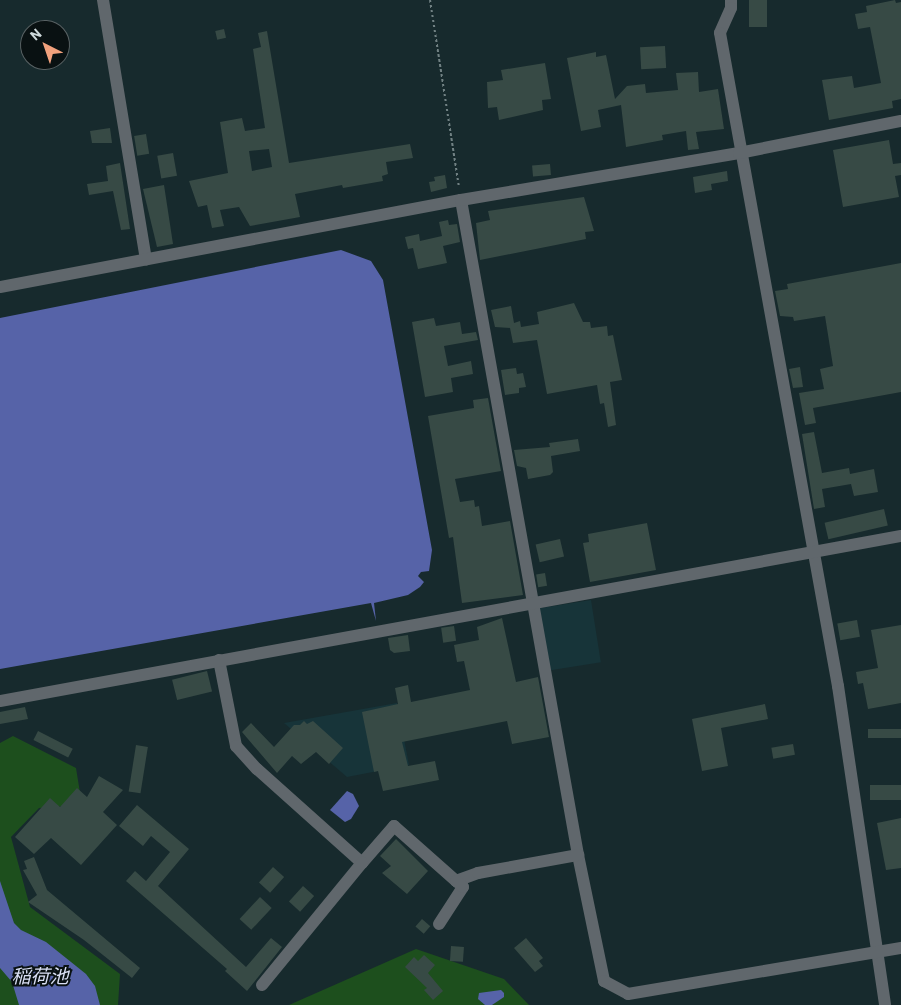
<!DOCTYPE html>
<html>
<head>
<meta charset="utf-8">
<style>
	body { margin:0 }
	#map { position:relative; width:901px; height:1005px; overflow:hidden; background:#172a2d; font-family:Barlow,"Noto Sans JP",sans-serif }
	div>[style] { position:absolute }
	.built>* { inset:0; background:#173439; transform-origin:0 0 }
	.green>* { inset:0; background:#1d4f1d }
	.water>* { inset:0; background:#5663a8 }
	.building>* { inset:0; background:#374a45; transform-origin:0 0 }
	.path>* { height:2px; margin-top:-1px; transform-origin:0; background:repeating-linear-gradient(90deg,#728284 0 2.5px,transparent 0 5px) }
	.minor>* { height:12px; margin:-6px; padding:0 6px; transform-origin:6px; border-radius:6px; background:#60676c }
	span { translate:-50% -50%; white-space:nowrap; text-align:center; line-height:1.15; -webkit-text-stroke:4px #091112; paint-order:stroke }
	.water-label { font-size:19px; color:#d9dff3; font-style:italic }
	.north { position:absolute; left:20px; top:20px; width:50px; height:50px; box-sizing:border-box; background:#091112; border:1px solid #586163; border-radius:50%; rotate:319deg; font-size:14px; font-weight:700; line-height:20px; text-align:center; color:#cedadc }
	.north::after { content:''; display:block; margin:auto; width:18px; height:22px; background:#f1a17d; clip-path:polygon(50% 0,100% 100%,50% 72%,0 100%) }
</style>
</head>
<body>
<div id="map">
	<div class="built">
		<i style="left:591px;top:600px;width:63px;height:54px;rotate:81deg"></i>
		<i style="clip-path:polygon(397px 703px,409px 765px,347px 777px,284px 723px)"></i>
	</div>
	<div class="green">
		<i style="clip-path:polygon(13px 736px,76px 768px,82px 805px,39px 808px,11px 837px,30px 907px,120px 974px,118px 1005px,0 1005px,0 743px)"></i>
		<i style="clip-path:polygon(416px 949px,504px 979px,529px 1005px,289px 1005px)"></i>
	</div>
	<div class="water">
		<i style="clip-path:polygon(341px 250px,371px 261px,383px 280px,432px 550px,429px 571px,421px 572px,418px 576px,424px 582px,420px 587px,408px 595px,374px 603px,376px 621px,371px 603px,0 669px,0 318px)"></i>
		<i style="clip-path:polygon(347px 791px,353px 794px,359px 806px,351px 819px,345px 822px,330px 810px)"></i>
		<i style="clip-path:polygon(0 881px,14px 923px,21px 930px,46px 942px,86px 974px,95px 986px,100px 1005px,19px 1005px,12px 982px,0 968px)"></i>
		<i style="clip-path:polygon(501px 990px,504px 993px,504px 997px,492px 1005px,485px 1005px,478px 999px,479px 993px)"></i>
	</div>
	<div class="building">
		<i style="left:749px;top:0;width:18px;height:27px"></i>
		<i style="clip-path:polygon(895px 0,896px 3px,901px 2px,901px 99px,892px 101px,893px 108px,829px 120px,822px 80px,852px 76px,854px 88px,881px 83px,870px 27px,858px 29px,855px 14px,867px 12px,866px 6px)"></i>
		<i style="left:224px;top:29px;width:9px;height:9px;rotate:77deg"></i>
		<i style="clip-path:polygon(evenodd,267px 31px,289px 163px,410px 144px,413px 158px,386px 162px,388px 174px,382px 176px,383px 181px,343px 188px,342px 185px,295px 194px,300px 217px,250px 226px,239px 207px,220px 210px,224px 226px,212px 228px,207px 205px,198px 207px,189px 181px,228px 173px,220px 122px,242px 118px,245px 131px,265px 128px,253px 49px,261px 47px,258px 33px,267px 31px,269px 149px,272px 167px,252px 171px,249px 151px,269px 149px)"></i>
		<i style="left:665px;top:46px;width:22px;height:25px;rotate:87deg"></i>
		<i style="clip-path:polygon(596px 52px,596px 57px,606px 55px,615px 99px,627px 86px,645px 84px,646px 93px,678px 90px,676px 73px,698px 72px,699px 92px,718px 89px,724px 129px,696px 132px,699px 149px,688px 150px,686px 131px,662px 135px,663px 140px,626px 147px,621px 105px,598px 110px,601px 127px,581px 131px,567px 58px)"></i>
		<i style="clip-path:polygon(545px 63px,551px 99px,542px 100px,543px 110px,499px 120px,497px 107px,488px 108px,487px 82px,503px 80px,501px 70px)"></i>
		<i style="clip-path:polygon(110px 128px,112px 143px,92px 143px,90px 131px)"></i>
		<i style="left:146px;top:134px;width:20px;height:12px;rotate:81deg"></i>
		<i style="clip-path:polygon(889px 140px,893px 164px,901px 163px,901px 175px,895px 176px,899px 197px,843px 207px,833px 150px)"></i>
		<i style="left:173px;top:153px;width:23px;height:16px;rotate:80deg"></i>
		<i style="clip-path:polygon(120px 163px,130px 229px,121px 230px,113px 191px,89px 195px,87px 184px,108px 181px,106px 166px)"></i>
		<i style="left:550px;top:164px;width:11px;height:18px;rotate:85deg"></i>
		<i style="clip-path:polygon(727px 171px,728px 181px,711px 184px,712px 190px,695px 193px,693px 177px)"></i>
		<i style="clip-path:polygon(445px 175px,447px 188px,431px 192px,429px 182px,435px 181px,434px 177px)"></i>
		<i style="clip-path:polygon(164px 185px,173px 244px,157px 247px,143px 189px)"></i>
		<i style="clip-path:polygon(584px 197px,594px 231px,585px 232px,586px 239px,480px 260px,476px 223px,490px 220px,488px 211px)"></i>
		<i style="clip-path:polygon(448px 220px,449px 225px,457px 224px,460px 242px,443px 246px,447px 263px,418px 269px,413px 248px,408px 249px,405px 237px,419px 234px,420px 241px,442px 236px,439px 222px)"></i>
		<i style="clip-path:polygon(901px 263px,901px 392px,813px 408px,816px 423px,805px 425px,799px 393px,824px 389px,820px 369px,833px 366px,825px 316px,794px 321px,793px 317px,780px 316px,775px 291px,788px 289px,787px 284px)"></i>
		<i style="clip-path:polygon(574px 303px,583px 322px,590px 322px,591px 328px,607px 326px,608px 336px,613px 335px,622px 380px,610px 382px,616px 425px,608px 427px,604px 403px,600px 404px,597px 385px,547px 394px,537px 340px,513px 343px,510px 328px,495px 327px,491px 310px,511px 306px,514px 323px,520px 321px,521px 327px,539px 324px,537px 312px)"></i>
		<i style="clip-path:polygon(434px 318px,436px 326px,460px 322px,462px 334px,476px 332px,478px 340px,444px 346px,448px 366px,471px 361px,473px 374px,451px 378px,453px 392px,425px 397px,412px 322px)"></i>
		<i style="clip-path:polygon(800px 367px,803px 387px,793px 388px,789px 369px)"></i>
		<i style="clip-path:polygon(516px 368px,517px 374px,523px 373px,526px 387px,519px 388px,519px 393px,505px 395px,501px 370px)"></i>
		<i style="clip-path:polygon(488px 398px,501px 471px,455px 479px,460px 502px,474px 500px,475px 507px,479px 506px,482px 526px,510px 521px,523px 595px,462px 603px,453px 537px,449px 538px,428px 416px,474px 408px,473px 400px)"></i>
		<i style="clip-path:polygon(814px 432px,822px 473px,849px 468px,850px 474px,874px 469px,878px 492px,854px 496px,851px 484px,822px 489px,825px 507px,814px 509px,802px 434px)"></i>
		<i style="clip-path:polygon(578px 439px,580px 451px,551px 456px,553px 472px,550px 475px,528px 479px,526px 468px,517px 466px,514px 450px,550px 447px,549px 443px)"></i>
		<i style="left:884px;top:509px;width:17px;height:61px;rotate:77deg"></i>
		<i style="clip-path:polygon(647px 523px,656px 570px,590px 582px,583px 543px,589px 542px,588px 534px)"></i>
		<i style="left:560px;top:539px;width:18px;height:25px;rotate:77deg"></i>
		<i style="left:545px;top:573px;width:13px;height:9px;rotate:81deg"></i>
		<i style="clip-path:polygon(502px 618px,516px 682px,538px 677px,549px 737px,512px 744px,507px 721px,402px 742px,408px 766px,435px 761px,439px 780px,383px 791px,378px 771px,374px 772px,362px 712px,398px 704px,395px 688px,408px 685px,411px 702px,470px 690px,464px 661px,457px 662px,454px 645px,479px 640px,477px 627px)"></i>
		<i style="left:857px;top:620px;width:17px;height:20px;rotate:80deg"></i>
		<i style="clip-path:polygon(901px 625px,901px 703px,868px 709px,863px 683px,858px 684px,856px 672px,878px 668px,871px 630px)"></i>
		<i style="left:454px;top:626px;width:15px;height:13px;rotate:82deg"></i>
		<i style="clip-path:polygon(408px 635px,410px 651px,394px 653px,390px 650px,388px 638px)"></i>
		<i style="left:207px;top:671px;width:21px;height:36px;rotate:76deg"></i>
		<i style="clip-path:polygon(765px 704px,768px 719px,721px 728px,728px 766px,702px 771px,692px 719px)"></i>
		<i style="clip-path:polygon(25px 707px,28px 719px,0 724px,0 712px)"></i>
		<i style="clip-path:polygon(304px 721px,307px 724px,313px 721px,343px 748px,329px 764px,316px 752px,301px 764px,292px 756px,277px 773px,242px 732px,251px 723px,274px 747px,294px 725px,300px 725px)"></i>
		<i style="left:901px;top:729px;width:9px;height:33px;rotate:90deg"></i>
		<i style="left:38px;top:731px;width:39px;height:10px;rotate:27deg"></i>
		<i style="left:793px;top:744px;width:11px;height:22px;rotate:80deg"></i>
		<i style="left:136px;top:745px;width:12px;height:47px;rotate:9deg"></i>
		<i style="clip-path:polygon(99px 776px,123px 790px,103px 812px,117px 825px,81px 865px,51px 838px,34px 854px,15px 837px,50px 798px,60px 807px,77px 788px,87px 797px)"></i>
		<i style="left:901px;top:785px;width:15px;height:31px;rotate:90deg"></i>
		<i style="clip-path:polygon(137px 805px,189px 849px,158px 886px,246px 967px,271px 938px,282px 947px,247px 991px,225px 971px,227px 969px,126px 881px,135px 871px,146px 881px,170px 852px,151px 836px,143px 846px,119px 826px)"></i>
		<i style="clip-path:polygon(901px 818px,901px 868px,886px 870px,877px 823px)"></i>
		<i style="clip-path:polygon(396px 839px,428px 871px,407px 894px,382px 873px,391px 866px,380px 856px)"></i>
		<i style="clip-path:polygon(34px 857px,47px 890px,140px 968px,132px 978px,84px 940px,28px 902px,37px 895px,23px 870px,27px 869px,24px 861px)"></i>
		<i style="left:273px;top:867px;width:15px;height:21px;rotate:42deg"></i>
		<i style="left:303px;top:886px;width:15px;height:21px;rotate:42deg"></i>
		<i style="left:260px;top:897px;width:16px;height:30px;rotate:43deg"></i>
		<i style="left:422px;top:919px;width:11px;height:10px;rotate:41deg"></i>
		<i style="clip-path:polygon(526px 938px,543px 958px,539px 961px,543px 966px,535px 972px,514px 948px)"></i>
		<i style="left:451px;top:946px;width:13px;height:15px;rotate:4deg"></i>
		<i style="clip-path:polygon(424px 955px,435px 965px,428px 973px,443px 991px,433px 1000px,424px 990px,427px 988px,405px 967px,414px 957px,418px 961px)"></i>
	</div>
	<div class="path">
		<i style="left:430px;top:0;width:189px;rotate:81.2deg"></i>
	</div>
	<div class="minor">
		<i style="left:103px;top:0;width:263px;rotate:80.6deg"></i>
		<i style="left:731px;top:0;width:8px;rotate:90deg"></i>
		<i style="left:731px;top:8px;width:27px;rotate:114deg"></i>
		<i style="left:720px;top:33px;width:664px;rotate:79.76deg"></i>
		<i style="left:838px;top:686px;width:322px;rotate:81.6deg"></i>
		<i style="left:461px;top:200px;width:665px;rotate:79.87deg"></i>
		<i style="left:578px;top:855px;width:129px;rotate:78.3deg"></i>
		<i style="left:604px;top:981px;width:27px;rotate:28deg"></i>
		<i style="left:628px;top:994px;width:277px;rotate:-9.6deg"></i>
		<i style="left:0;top:287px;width:469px;rotate:-10.7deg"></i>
		<i style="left:461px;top:200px;width:282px;rotate:-9.6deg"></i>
		<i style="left:739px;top:153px;width:165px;rotate:-11.2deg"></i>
		<i style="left:219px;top:660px;width:88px;rotate:78.8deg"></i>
		<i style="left:236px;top:746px;width:31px;rotate:48deg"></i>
		<i style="left:257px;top:769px;width:141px;rotate:41.8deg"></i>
		<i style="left:362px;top:863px;width:49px;rotate:-49.1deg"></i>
		<i style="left:394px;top:826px;width:83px;rotate:41.6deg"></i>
		<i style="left:456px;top:881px;width:23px;rotate:-20deg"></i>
		<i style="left:478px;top:873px;width:102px;rotate:-10.2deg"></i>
		<i style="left:0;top:701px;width:916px;rotate:-10.38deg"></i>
		<i style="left:439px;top:924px;width:44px;rotate:-57deg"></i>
		<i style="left:463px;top:887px;width:9px;rotate:-139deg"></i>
		<i style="left:262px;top:985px;width:158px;rotate:-50.7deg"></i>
	</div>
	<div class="water-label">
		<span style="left:40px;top:976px">稲荷池</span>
	</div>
	<div class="north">N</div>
</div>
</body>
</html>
